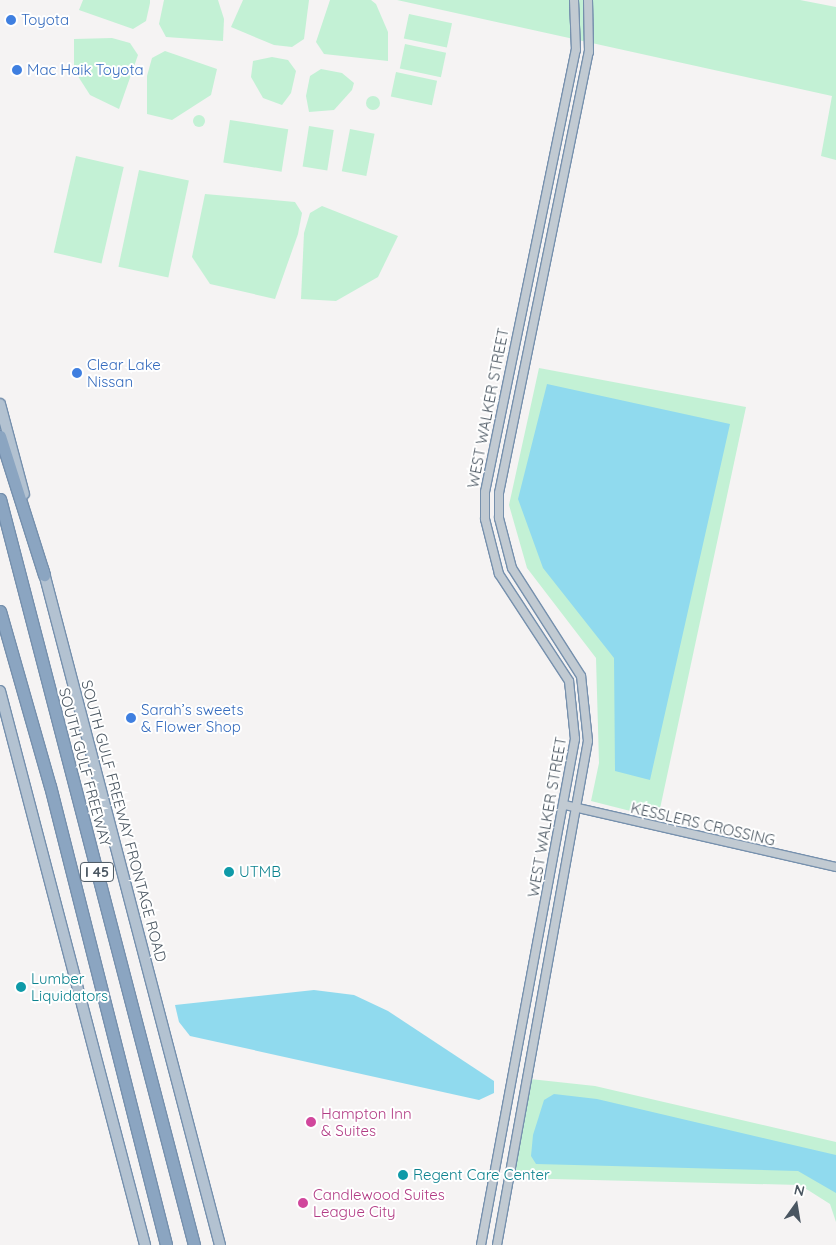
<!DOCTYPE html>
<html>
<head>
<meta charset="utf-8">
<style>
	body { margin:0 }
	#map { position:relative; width:836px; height:1245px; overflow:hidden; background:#f5f3f3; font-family:Quicksand,sans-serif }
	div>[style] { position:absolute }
	.green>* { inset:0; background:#c3f1d5; transform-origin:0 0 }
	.round { border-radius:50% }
	.water>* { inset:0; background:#90daee }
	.roads { filter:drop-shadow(1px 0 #7690ad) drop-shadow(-1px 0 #7690ad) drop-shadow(0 1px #7690ad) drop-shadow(0 -1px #7690ad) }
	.minor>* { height:8px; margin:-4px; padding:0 4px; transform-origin:4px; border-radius:4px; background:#c1cad2 }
	.major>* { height:10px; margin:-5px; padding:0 5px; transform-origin:5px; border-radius:5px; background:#b3c2d1 }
	.highway>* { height:11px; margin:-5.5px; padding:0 5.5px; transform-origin:5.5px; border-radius:5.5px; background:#8ba5c1 }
	.dots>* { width:14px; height:14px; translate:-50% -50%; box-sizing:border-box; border:2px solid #fff; border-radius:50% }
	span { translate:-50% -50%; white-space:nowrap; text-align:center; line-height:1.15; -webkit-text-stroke:4px #fff; paint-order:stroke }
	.shield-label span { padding:1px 4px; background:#fff; border:1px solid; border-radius:4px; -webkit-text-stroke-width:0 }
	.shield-label { font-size:14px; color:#4a5661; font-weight:700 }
	.shop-label { font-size:15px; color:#366cbe }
	.left { translate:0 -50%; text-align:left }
	.street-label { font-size:15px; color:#4a5661 }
	.culture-label { font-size:15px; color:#0d838f }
	.hotel-label { font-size:15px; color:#b23c85 }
	.north { position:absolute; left:771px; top:1180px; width:50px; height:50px; -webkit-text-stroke:4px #fff; paint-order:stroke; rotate:13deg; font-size:14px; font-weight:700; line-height:20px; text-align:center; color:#4a5661 }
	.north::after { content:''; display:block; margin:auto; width:18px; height:22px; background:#4a5661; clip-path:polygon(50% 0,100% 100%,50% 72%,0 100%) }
</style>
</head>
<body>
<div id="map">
	<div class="green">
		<i style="clip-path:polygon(83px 0,150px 0,150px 3px,146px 21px,133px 29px,79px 10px)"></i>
		<i style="clip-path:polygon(164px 0,218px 0,224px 19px,223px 41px,166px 37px,159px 24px)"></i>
		<i style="clip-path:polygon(243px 0,309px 0,304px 39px,292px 47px,274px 45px,231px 27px)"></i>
		<i style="clip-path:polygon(330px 0,371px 0,376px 4px,388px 32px,388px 61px,324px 54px,316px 42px)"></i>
		<i style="clip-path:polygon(397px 0,800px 0,836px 7px,836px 160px,821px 156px,832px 96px)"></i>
		<i style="left:409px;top:14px;width:44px;height:25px;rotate:12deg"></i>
		<i style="clip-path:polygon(112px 38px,130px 43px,138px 55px,119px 109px,90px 95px,74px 70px,74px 39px)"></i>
		<i style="left:405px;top:44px;width:42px;height:25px;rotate:12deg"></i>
		<i style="clip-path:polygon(165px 51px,217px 69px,211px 95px,172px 120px,147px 114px,147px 76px,152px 58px)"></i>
		<i style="clip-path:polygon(272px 57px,288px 60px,296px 71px,291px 93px,282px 105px,263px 98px,251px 77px,253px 61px)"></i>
		<i style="clip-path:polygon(321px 69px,342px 73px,354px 83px,352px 90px,334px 110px,309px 112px,306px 96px,310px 76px)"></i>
		<i style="left:396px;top:72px;width:42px;height:25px;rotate:12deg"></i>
		<i class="round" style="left:366px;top:96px;width:14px;height:14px"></i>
		<i class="round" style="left:193px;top:115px;width:12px;height:12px"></i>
		<i style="left:230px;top:120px;width:59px;height:43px;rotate:9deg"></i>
		<i style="left:309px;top:126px;width:25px;height:41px;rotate:9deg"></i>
		<i style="left:350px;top:129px;width:25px;height:43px;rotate:11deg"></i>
		<i style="left:76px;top:156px;width:49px;height:99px;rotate:13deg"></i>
		<i style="left:139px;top:170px;width:51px;height:99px;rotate:12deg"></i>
		<i style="clip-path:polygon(205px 194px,295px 202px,302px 213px,298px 234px,275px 299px,210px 284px,192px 257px)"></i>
		<i style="clip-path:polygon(322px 206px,398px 236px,378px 277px,336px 301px,301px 299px,304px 233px,310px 213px)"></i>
		<i style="clip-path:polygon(539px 368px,746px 407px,658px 818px,591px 801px,599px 763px,596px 658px,527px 568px,509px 505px)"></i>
		<i style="clip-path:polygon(530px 1079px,595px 1086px,836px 1142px,836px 1222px,830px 1204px,800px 1185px,512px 1178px)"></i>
	</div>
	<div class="water">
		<i style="clip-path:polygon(547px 384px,730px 424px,650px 780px,615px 771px,614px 658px,543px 568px,518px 499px)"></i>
		<i style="clip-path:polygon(314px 990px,354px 995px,388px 1011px,494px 1081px,494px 1093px,479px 1100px,190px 1036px,179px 1022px,175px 1005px)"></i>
		<i style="clip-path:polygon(554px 1094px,597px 1099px,836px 1155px,836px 1193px,798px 1171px,536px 1164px,531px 1156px,533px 1135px,544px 1100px)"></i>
	</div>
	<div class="roads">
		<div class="minor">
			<i style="left:565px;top:805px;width:278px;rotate:12.9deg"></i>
			<i style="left:481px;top:1245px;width:515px;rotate:-79.48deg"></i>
			<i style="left:575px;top:739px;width:58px;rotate:-95.9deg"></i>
			<i style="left:569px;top:681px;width:128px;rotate:-123.2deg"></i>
			<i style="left:499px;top:574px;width:57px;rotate:-104.3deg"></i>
			<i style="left:485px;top:519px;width:27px;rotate:-90deg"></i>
			<i style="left:485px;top:492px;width:451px;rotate:-78.4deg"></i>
			<i style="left:576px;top:50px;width:50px;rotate:-92.3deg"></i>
			<i style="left:497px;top:1245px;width:512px;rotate:-79.77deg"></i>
			<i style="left:588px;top:741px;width:65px;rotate:-96.1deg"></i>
			<i style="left:581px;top:676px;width:128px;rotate:-122.6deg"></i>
			<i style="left:512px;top:568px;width:52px;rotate:-104.6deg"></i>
			<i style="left:499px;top:518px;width:25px;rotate:-90deg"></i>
			<i style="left:499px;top:493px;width:450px;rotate:-78.5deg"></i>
			<i style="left:589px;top:52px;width:52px;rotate:-91.1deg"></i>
		</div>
		<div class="major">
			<i style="left:0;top:404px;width:93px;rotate:75.1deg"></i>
			<i style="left:43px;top:569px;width:699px;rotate:75.33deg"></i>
			<i style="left:0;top:691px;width:573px;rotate:75.33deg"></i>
		</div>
		<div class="highway">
			<i style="left:0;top:436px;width:146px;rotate:72.4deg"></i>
			<i style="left:0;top:499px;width:771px;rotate:75.42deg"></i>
			<i style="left:0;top:611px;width:182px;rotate:74.1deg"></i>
			<i style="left:50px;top:786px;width:473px;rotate:75.8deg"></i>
		</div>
	</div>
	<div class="dots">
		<i style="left:11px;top:20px;background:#3f7fe0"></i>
		<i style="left:17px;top:70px;background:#3f7fe0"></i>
		<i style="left:77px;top:373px;background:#3f7fe0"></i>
		<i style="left:131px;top:718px;background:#3f7fe0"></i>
		<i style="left:229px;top:872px;background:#0f9aa8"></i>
		<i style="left:21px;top:987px;background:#0f9aa8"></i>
		<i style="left:311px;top:1122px;background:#d1479c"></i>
		<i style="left:403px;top:1175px;background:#0f9aa8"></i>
		<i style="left:303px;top:1203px;background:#d1479c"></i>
	</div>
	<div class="shield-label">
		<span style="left:97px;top:872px">I 45</span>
	</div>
	<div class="shop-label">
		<span class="left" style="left:21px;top:20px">Toyota</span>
		<span class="left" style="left:27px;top:70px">Mac Haik Toyota</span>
		<span class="left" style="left:87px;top:373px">Clear Lake<br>Nissan</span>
		<span class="left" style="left:141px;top:718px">Sarah’s sweets<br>&amp; Flower Shop</span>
	</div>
	<div class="street-label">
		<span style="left:488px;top:408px;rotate:-79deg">WEST WALKER STREET</span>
		<span style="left:85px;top:767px;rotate:75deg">SOUTH GULF FREEWAY</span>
		<span style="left:547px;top:817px;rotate:-80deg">WEST WALKER STREET</span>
		<span style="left:124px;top:821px;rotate:75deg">SOUTH GULF FREEWAY FRONTAGE ROAD</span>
		<span style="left:703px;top:824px;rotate:13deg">KESSLERS CROSSING</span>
	</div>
	<div class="culture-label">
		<span class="left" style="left:239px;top:872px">UTMB</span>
		<span class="left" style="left:31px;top:987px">Lumber<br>Liquidators</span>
		<span class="left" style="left:413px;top:1175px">Regent Care Center</span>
	</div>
	<div class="hotel-label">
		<span class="left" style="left:321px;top:1122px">Hampton Inn<br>&amp; Suites</span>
		<span class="left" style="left:313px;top:1203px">Candlewood Suites<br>League City</span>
	</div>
	<div class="north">N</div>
</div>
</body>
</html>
